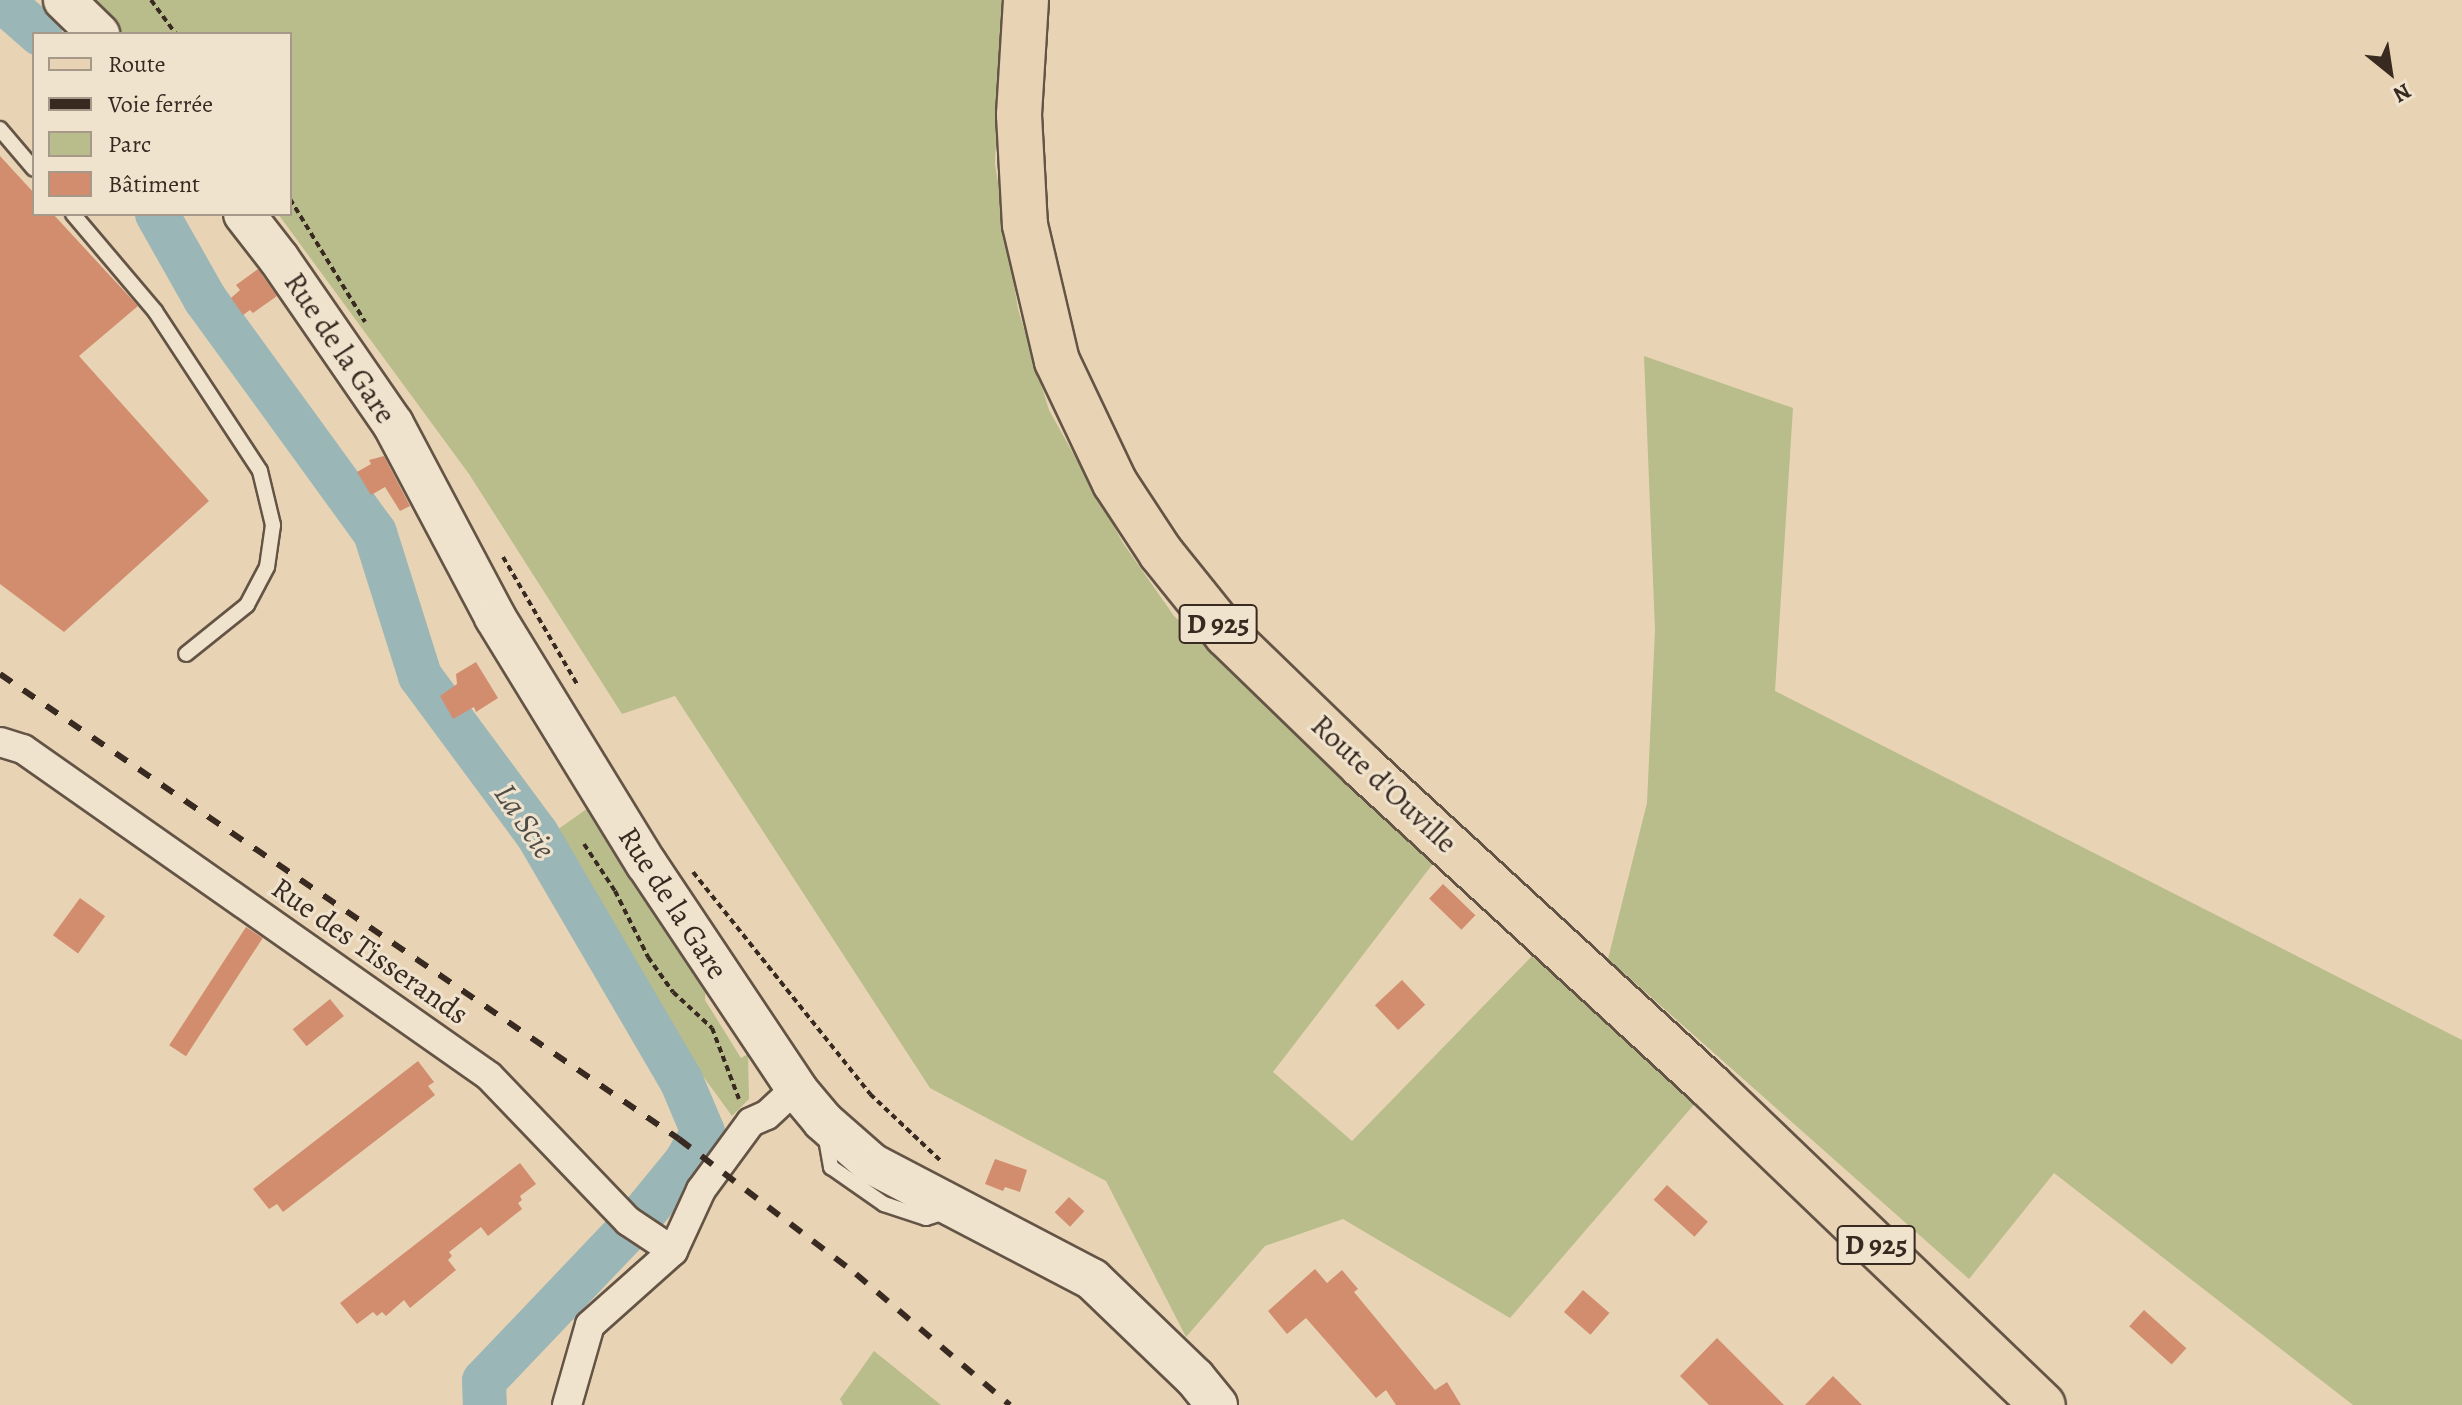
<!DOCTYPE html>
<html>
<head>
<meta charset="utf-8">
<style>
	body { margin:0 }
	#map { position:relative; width:2462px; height:1405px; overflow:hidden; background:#e8d4b4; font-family:Alegreya,serif }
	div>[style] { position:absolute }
	.green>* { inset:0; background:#b9bc8b }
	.river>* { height:44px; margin:-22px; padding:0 22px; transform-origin:22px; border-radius:22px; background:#9ab6b6 }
	.building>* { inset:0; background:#d18d6e; transform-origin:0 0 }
	.path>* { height:4px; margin-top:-2px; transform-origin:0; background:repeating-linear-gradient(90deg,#382921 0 6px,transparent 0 10px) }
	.roads { filter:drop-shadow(2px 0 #645446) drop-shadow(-2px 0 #645446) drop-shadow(0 2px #645446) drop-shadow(0 -2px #645446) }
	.lane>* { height:14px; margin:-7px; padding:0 7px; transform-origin:7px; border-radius:7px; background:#f0e3ce }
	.street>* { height:28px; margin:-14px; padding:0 14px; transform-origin:14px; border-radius:14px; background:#f0e3ce }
	.secondary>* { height:40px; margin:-20px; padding:0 20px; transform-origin:20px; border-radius:20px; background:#f0e3ce }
	.primary>* { height:44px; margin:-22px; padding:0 22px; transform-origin:22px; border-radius:22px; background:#e8d4b4 }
	.rail>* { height:6px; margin-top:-3px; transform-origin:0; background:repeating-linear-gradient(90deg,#382921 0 14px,transparent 0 28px) }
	span { translate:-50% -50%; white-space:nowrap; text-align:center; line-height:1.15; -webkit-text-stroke:6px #f0e3ce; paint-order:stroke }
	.shield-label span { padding:2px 6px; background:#f0e3ce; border:2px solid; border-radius:6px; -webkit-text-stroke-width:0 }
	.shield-label { font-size:28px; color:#382921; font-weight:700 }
	.street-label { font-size:30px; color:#382921 }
	.water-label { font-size:32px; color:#504c46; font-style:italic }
	.legend { position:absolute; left:32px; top:32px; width:260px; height:184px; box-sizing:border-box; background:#f0e3ce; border:2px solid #a69989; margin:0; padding:10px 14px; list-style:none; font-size:24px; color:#382921 }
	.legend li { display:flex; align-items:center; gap:16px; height:40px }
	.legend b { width:40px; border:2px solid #a69989 }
	.north { position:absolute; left:2350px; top:32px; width:80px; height:80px; -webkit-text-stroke:6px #f0e3ce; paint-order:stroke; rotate:150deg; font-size:22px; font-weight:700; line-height:32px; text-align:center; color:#382921 }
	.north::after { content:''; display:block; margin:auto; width:28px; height:36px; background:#382921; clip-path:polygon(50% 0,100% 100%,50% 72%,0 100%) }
</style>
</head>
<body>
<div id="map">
	<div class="green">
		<i style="clip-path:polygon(83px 0,1002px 0,995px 164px,1018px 309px,1049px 410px,1123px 543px,1174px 616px,1435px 861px,1273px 1072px,1352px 1141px,1532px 956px,1697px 1101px,1510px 1318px,1343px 1219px,1265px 1246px,1186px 1337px,1106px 1181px,930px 1088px,675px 696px,622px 714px,469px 474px,278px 214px,290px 214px,290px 34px,120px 34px)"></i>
		<i style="clip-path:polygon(1644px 356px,1793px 408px,1775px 691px,2462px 1040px,2462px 1405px,2353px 1405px,2054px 1173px,1969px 1279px,1608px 959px,1647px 803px,1655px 630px)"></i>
		<i style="clip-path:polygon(588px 808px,706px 988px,705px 1000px,741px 1058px,748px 1054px,749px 1099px,732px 1116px,610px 948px,550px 835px)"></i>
		<i style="clip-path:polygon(874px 1351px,941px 1405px,843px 1405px,840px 1399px)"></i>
	</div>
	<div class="river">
		<i style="left:1px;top:0;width:52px;rotate:41.1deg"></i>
		<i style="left:157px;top:214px;width:98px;rotate:60.5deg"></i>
		<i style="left:205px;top:299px;width:289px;rotate:54deg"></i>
		<i style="left:375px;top:533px;width:150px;rotate:72.5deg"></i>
		<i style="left:420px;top:676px;width:197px;rotate:53.5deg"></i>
		<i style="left:537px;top:834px;width:285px;rotate:59.7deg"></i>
		<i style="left:681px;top:1080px;width:56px;rotate:67.1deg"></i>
		<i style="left:703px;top:1132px;width:36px;rotate:120deg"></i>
		<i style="left:685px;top:1163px;width:65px;rotate:129.4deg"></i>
		<i style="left:644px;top:1213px;width:232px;rotate:133.6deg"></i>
		<i style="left:484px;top:1381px;width:24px;rotate:88deg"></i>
	</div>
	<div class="building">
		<i style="clip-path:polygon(0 156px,34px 193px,34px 214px,53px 214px,138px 306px,79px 356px,209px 501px,64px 632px,0 584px)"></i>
		<i style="clip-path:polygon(258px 269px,277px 296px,253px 313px,250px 310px,243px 315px,231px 298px,240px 290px,236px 285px)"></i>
		<i style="clip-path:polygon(384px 456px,410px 506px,400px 511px,385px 487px,371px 495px,357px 472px,371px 464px,369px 460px)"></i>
		<i style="clip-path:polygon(476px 662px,498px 698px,476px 712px,474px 707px,453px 719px,440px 696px,457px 684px,456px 674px)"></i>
		<i style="left:1443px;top:884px;width:45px;height:20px;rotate:44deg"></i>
		<i style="left:80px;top:898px;width:31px;height:46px;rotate:36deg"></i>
		<i style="left:246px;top:927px;width:20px;height:141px;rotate:33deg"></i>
		<i style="left:1402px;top:980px;width:34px;height:37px;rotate:47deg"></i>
		<i style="left:330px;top:999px;width:22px;height:48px;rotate:51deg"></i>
		<i style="clip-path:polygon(418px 1061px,434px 1082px,428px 1086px,435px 1095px,283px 1212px,277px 1204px,269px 1209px,253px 1189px)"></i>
		<i style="clip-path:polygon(995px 1159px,1027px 1170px,1020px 1192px,1005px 1187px,1003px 1191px,985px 1184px)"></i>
		<i style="clip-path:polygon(520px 1163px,536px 1184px,520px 1196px,522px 1200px,518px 1203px,522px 1209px,488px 1236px,481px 1227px,449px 1252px,452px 1256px,448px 1260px,456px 1270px,410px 1308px,404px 1300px,386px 1316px,382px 1312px,377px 1316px,373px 1312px,357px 1324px,340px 1303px)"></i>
		<i style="left:1667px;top:1185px;width:55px;height:20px;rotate:42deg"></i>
		<i style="left:1069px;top:1197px;width:21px;height:21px;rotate:43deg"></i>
		<i style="clip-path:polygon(1315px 1269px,1327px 1283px,1342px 1270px,1358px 1289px,1354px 1292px,1435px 1390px,1447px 1382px,1461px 1405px,1396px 1405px,1386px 1390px,1376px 1398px,1306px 1318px,1287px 1334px,1268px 1311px)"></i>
		<i style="left:1583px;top:1290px;width:35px;height:29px;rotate:41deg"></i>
		<i style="left:2144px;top:1310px;width:57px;height:22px;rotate:42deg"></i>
		<i style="clip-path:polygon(1717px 1338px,1784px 1405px,1709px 1405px,1680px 1376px)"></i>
		<i style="clip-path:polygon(1833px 1376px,1862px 1405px,1805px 1405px)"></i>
	</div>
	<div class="path">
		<i style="left:151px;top:0;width:42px;rotate:53.7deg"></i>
		<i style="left:290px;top:199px;width:144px;rotate:58.6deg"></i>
		<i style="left:503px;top:557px;width:147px;rotate:59.8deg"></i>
		<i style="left:584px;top:844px;width:56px;rotate:56.6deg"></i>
		<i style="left:615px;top:891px;width:74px;rotate:63.4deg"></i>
		<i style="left:648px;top:957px;width:43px;rotate:54.5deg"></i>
		<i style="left:673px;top:992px;width:53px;rotate:42.7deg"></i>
		<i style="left:712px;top:1028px;width:76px;rotate:69.2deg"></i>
		<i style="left:693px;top:872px;width:284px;rotate:51.4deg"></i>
		<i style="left:870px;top:1094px;width:99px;rotate:43.4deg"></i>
	</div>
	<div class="roads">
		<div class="lane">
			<i style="left:0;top:129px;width:52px;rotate:49.6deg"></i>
			<i style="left:73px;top:214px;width:127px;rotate:49.8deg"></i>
			<i style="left:155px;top:311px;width:191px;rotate:56.7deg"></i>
			<i style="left:260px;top:471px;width:56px;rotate:76.5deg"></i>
			<i style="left:273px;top:525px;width:42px;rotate:98.1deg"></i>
			<i style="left:267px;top:567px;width:43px;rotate:117.8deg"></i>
			<i style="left:247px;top:605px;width:78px;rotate:141.2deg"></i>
			<i style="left:825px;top:1133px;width:35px;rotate:80deg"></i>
			<i style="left:831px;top:1167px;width:65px;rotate:34.9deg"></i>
			<i style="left:884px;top:1204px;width:44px;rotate:18.4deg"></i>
			<i style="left:926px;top:1218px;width:20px;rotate:-18deg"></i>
		</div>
		<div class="street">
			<i style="left:0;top:742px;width:24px;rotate:17deg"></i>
			<i style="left:23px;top:749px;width:569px;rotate:35.06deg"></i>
			<i style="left:489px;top:1076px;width:201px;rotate:46.2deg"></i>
			<i style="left:628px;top:1221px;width:54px;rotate:33.7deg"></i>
			<i style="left:567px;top:1405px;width:83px;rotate:-74deg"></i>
			<i style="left:590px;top:1325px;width:111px;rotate:-41.7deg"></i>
			<i style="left:673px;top:1251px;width:67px;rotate:-65.3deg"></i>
			<i style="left:701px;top:1190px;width:84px;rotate:-53.7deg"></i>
			<i style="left:751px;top:1122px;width:17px;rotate:-24deg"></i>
			<i style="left:767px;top:1115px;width:26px;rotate:-43deg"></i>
			<i style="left:786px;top:1097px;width:13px;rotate:-27deg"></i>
		</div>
		<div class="secondary">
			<i style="left:64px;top:0;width:49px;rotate:44.2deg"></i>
			<i style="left:244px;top:214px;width:57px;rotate:52.1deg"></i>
			<i style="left:279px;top:259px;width:201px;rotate:55.4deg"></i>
			<i style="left:393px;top:424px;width:218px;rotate:62.1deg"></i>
			<i style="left:495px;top:617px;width:289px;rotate:58.5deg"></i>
			<i style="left:646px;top:863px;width:274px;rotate:56.3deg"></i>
			<i style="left:798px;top:1091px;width:39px;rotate:50deg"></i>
			<i style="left:823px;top:1121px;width:65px;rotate:41.3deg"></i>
			<i style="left:872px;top:1164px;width:248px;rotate:27.6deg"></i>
			<i style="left:1092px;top:1279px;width:143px;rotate:43.9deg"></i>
			<i style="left:1195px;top:1378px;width:35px;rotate:51deg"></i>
		</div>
		<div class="primary">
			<i style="left:1026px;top:0;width:115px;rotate:93.5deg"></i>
			<i style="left:1019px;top:115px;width:110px;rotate:86.9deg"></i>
			<i style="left:1025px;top:225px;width:140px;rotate:76.8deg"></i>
			<i style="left:1057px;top:361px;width:135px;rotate:64.6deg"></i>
			<i style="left:1115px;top:483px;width:84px;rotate:56.7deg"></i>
			<i style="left:1161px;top:553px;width:105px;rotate:51.2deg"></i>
			<i style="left:1227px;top:635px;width:188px;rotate:44.1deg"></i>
			<i style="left:1362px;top:766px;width:473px;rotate:42.6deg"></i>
			<i style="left:1710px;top:1086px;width:461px;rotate:43.8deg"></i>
		</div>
	</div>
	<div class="rail">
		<i style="left:0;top:674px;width:823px;rotate:34.4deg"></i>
		<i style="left:679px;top:1139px;width:223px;rotate:37.3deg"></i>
		<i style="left:856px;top:1274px;width:202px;rotate:40.4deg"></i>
	</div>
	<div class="shield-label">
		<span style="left:1218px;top:624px">D 925</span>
		<span style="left:1876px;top:1245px">D 925</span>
	</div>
	<div class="street-label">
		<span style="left:340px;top:348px;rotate:56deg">Rue de la Gare</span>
		<span style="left:1384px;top:784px;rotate:43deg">Route d'Ouville</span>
		<span style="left:673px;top:903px;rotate:57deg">Rue de la Gare</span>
		<span style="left:370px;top:951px;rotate:35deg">Rue des Tisserands</span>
	</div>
	<div class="water-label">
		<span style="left:525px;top:821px;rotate:56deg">La Scie</span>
	</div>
	<ul class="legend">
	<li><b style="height:10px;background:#e8d4b4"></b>Route</li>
	<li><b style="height:10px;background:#382921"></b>Voie ferrée</li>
	<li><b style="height:22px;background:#b9bc8b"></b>Parc</li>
	<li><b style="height:22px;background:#d18d6e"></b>Bâtiment</li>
	</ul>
	<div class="north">N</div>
</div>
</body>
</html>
